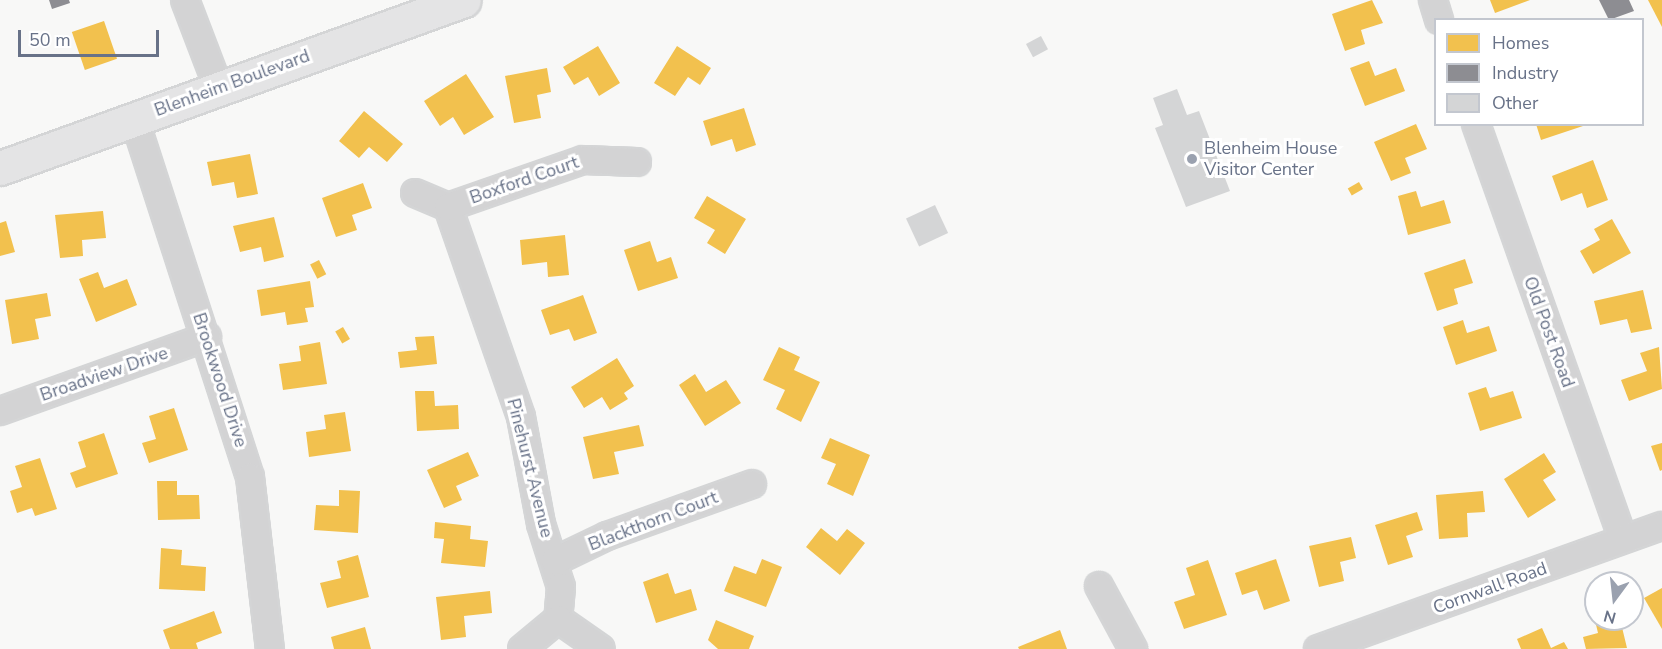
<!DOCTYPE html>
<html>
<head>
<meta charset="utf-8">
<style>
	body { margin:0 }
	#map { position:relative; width:1662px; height:649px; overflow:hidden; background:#f8f8f7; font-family:"Nunito Sans",sans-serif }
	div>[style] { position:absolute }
	.homes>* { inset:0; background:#f2c14e; transform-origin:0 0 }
	.industry>* { inset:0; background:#8d8d92 }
	.building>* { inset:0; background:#d4d5d6; transform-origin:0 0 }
	.roads { filter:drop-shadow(2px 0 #d4d5d6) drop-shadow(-2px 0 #d4d5d6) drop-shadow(0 2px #d4d5d6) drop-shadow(0 -2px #d4d5d6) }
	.minor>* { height:26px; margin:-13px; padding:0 13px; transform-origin:13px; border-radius:13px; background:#d3d3d4 }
	.major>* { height:33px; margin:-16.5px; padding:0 16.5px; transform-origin:16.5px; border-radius:16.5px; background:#e4e4e5 }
	.dots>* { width:16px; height:16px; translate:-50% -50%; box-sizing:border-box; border:3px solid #fff; border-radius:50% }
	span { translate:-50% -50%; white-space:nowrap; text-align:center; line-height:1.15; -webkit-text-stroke:6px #fff; paint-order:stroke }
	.street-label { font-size:18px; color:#687288 }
	.poi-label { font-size:18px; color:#687288 }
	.left { translate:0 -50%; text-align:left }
	.legend { position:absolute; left:1434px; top:18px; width:210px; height:108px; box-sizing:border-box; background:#fff; border:2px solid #c3c7cf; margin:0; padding:8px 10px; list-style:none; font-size:18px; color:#687288 }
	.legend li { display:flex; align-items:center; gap:12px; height:30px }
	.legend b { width:30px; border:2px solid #c3c7cf }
	.north { position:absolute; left:1584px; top:571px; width:60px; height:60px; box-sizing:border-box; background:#fff; border:2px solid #c3c7cf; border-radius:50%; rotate:195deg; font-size:16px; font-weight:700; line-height:24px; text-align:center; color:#687288 }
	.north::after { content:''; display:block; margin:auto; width:21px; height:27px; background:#9aa1af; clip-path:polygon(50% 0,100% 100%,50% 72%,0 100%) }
	.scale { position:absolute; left:18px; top:30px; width:141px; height:27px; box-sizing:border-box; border:3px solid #687288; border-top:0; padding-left:8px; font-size:18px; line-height:21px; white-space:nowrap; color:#687288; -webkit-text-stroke:4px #fff; paint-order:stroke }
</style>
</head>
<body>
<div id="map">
	<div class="homes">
		<i style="clip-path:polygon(1372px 0,1383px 23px,1361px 30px,1365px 44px,1345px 51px,1332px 14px)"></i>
		<i style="clip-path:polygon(1490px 0,1530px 0,1495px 13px)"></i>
		<i style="clip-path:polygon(1648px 0,1662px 0,1662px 27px)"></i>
		<i style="left:104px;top:21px;width:40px;height:34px;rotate:71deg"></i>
		<i style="clip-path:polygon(598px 46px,620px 83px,599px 96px,588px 77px,574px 85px,563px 67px)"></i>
		<i style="clip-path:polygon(677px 46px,711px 68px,700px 85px,688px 77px,675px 96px,654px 83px)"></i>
		<i style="clip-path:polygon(1369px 61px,1375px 76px,1396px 68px,1405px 91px,1365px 106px,1350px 68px)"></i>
		<i style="clip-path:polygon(547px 68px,551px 92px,537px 95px,541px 118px,514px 123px,505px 76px)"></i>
		<i style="clip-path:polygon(466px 74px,494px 117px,464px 135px,453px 117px,440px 126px,424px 101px)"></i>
		<i style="clip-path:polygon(744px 108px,756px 145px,736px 152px,732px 139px,711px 146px,703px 121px)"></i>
		<i style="clip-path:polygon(364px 111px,403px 144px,387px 162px,369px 147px,359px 158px,339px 141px)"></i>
		<i style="clip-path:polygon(1416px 124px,1427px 149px,1405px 158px,1411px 173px,1391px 181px,1374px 142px)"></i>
		<i style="clip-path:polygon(1536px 124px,1586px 124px,1586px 125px,1541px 140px)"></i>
		<i style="clip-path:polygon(250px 154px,258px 194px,237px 198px,234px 182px,212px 186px,207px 162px)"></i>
		<i style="clip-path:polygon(1593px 160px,1608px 200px,1587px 208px,1582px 193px,1561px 201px,1552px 176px)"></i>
		<i style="left:1359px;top:182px;width:8px;height:13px;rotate:60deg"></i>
		<i style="clip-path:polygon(363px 183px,372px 208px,352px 215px,357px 230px,336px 237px,322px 198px)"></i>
		<i style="clip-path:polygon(1416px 191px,1421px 207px,1444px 200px,1451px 223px,1408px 235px,1398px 196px)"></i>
		<i style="clip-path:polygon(707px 196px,746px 219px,725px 254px,707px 243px,715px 230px,694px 218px)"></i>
		<i style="clip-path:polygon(103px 211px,106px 238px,82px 240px,83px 256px,60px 258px,55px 215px)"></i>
		<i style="clip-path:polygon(274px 217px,284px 257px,264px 262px,261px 247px,240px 252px,233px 226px)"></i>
		<i style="clip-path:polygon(1612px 219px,1631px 253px,1593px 274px,1580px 251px,1600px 240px,1594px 229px)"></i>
		<i style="clip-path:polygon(6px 221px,15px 252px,0 256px,0 223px)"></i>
		<i style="clip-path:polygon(565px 235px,569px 275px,548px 277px,547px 262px,522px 265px,520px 240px)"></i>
		<i style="clip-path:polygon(650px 241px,657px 262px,671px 257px,678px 278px,638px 291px,624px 250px)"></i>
		<i style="clip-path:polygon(1465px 259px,1473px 283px,1454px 289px,1458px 304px,1437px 311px,1424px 273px)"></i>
		<i style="left:319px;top:260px;width:16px;height:10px;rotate:63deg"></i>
		<i style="clip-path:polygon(98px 272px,104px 288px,127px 279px,137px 305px,96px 322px,79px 279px)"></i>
		<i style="clip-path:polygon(310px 281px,314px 307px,305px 308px,308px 322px,287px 325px,285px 312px,261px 316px,257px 290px)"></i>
		<i style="clip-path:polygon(1643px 290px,1652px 329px,1631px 333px,1627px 319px,1600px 325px,1594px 301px)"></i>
		<i style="clip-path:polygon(47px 293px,51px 316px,35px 319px,39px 339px,12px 344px,5px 300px)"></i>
		<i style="clip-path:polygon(583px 295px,597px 333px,574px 341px,569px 329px,550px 335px,541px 310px)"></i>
		<i style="clip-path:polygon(1463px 320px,1467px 333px,1489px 326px,1497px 351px,1456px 365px,1443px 327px)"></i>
		<i style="left:343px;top:327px;width:14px;height:9px;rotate:60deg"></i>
		<i style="clip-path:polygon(434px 336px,437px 364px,400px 368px,398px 352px,417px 350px,415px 337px)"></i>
		<i style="clip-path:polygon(320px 342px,327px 384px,283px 390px,279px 364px,301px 361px,299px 346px)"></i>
		<i style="clip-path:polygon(779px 347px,800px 357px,794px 370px,820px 382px,801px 422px,776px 409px,785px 390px,763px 380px)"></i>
		<i style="clip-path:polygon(1659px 347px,1662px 389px,1629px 401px,1621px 380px,1647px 371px,1640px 353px)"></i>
		<i style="clip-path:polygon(617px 358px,634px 386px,624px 393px,628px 399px,610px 410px,602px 397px,584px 408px,571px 387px)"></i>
		<i style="clip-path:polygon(695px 374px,706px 392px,726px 380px,741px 403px,705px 426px,679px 385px)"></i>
		<i style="clip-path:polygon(1486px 387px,1490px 398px,1513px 391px,1522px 418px,1480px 431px,1468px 393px)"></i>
		<i style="clip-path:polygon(415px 391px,434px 391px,435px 406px,458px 405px,459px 429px,417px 431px)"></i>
		<i style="clip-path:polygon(174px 408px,188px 450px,149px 463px,142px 443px,156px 439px,149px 416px)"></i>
		<i style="clip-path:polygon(345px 412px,351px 451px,309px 457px,306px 432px,326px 429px,324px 415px)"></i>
		<i style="clip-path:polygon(639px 425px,644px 446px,614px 452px,619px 474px,593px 479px,583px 437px)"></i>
		<i style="clip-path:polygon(104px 433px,118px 474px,76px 488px,70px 473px,86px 467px,78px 442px)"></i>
		<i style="clip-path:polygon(830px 438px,870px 455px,853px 496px,827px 484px,836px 464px,821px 458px)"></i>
		<i style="clip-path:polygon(1662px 443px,1662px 470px,1660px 471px,1651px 446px)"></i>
		<i style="clip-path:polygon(468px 452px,479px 476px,456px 486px,462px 500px,444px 508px,427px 470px)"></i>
		<i style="clip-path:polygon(1544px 453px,1556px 472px,1543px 480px,1556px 500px,1528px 518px,1504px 479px)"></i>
		<i style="clip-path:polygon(40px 458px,57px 509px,35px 516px,32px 508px,17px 513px,10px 491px,22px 487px,15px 466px)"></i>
		<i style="clip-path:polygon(157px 481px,177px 481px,177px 495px,199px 495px,200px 519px,158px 520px)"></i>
		<i style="clip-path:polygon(339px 490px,360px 491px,358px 533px,314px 530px,316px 505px,339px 506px)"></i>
		<i style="clip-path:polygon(1483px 491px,1485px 512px,1467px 513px,1468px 537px,1439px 539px,1436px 495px)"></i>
		<i style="clip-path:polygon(1417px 512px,1423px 530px,1406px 536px,1413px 557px,1388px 565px,1375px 525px)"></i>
		<i style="clip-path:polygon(435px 522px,471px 526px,470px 539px,488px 541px,485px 567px,441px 563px,444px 539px,434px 538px)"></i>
		<i style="clip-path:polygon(821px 528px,837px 541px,847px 529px,865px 543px,840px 575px,806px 547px)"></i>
		<i style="clip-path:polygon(1351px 537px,1356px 558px,1340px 562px,1344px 581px,1319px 587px,1309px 546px)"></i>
		<i style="clip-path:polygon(161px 548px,182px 550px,181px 565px,206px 567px,205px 591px,159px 589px)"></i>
		<i style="clip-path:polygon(358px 555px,369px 597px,327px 608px,320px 583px,341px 578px,337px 561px)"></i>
		<i style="clip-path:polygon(762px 559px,782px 567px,766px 607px,724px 591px,734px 566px,756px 574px)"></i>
		<i style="clip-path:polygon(1276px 559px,1290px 601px,1264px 610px,1257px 590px,1242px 595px,1235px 573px)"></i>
		<i style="clip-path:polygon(1208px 560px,1227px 615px,1184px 629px,1174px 602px,1195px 595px,1186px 568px)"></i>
		<i style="clip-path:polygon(668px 573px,675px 594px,691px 589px,697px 610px,656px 623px,643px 582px)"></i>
		<i style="clip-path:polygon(1662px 588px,1662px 629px,1644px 598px)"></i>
		<i style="clip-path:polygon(490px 591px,492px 613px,464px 616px,466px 637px,441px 640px,436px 597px)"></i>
		<i style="clip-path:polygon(214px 611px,222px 633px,196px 643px,198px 649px,170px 649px,163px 630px)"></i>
		<i style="clip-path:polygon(1596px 611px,1596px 619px,1620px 619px,1627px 648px,1586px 649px,1583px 637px,1598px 633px,1593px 612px)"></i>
		<i style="clip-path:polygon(716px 620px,754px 636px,749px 649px,718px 649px,708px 640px)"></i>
		<i style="clip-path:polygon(365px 627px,371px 649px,334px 649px,331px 637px)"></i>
		<i style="clip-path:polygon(1542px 628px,1551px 648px,1564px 642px,1568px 649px,1521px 649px,1517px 639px)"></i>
		<i style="clip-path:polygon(1060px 630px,1067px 649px,1019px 649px,1018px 647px)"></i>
	</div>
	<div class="industry">
		<i style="clip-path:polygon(49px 0,69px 0,70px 3px,52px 9px)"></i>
		<i style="clip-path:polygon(1599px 0,1629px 0,1634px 11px,1609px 20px)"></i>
	</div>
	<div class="building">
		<i style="left:1041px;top:36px;width:15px;height:17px;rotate:62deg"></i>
		<i style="clip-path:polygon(1177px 89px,1187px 115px,1199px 111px,1230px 191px,1186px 207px,1155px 128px,1163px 125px,1153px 98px)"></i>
		<i style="left:935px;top:205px;width:31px;height:32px;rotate:65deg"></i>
	</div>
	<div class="roads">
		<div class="minor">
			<i style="left:185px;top:0;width:95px;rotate:69.1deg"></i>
			<i style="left:1433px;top:0;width:21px;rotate:73deg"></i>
			<i style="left:134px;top:118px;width:377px;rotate:72.1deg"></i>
			<i style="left:250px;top:477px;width:173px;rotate:83.4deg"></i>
			<i style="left:1476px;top:124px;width:440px;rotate:70.5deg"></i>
			<i style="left:415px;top:193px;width:36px;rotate:23deg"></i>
			<i style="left:448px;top:207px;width:222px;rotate:70.8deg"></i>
			<i style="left:521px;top:417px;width:109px;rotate:79.4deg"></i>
			<i style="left:541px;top:524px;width:66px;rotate:72.4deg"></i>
			<i style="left:561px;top:587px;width:32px;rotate:95deg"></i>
			<i style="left:448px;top:207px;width:143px;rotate:-19.2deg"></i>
			<i style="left:583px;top:160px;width:54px;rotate:2.1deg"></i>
			<i style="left:0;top:411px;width:220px;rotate:-19.7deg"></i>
			<i style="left:555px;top:561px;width:58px;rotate:-25.7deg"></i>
			<i style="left:607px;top:536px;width:154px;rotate:-19.7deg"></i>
			<i style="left:1099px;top:586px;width:72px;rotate:61.6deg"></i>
			<i style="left:558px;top:619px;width:52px;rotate:34.9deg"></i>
			<i style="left:522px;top:649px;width:47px;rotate:-39.8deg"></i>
			<i style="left:1318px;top:649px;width:365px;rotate:-19.7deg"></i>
		</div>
		<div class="major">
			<i style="left:0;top:168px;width:493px;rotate:-19.9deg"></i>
		</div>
	</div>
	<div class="dots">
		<i style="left:1192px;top:159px;background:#9aa1af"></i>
	</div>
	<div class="street-label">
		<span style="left:232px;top:83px;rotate:-20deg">Blenheim Boulevard</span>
		<span style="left:524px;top:180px;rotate:-19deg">Boxford Court</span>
		<span style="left:1549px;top:332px;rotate:70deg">Old Post Road</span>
		<span style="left:104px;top:374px;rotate:-19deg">Broadview Drive</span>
		<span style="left:220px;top:380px;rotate:72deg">Brookwood Drive</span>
		<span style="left:530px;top:468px;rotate:76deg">Pinehurst Avenue</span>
		<span style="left:653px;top:521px;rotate:-21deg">Blackthorn Court</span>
		<span style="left:1490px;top:588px;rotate:-20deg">Cornwall Road</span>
	</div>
	<div class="poi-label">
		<span class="left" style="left:1204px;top:159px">Blenheim House<br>Visitor Center</span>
	</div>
	<ul class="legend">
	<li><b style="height:16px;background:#f2c14e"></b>Homes</li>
	<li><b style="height:16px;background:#8d8d92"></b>Industry</li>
	<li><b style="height:16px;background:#d4d5d6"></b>Other</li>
	</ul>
	<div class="north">N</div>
	<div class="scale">50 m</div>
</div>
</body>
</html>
